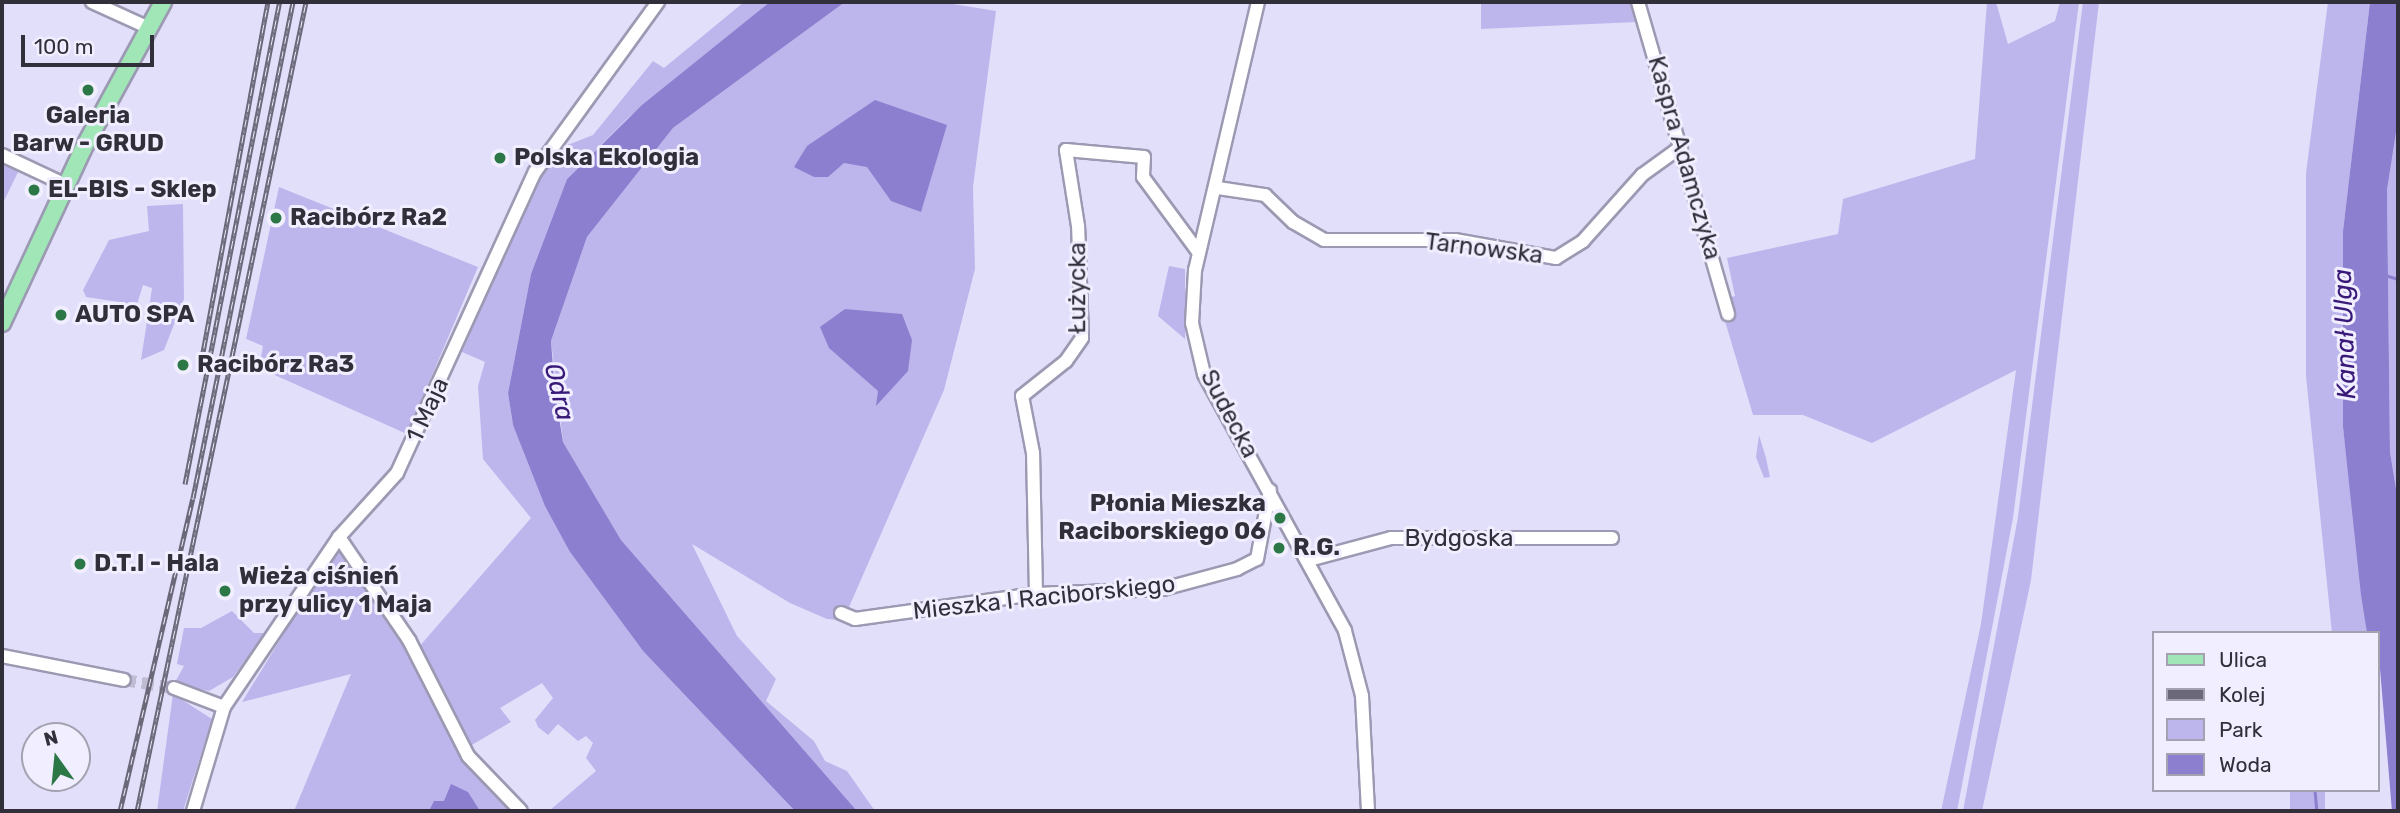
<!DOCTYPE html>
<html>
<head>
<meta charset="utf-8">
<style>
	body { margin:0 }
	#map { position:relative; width:2400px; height:813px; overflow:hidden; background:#e2dffb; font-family:Rubik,sans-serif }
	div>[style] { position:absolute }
	.green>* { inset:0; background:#bdb6ec; transform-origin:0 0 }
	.water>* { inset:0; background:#8c7fcf }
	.stream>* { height:2.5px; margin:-1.25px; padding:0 1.25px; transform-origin:1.25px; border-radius:1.25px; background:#8c7fcf }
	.minor-tunnel>* { height:12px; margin-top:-6px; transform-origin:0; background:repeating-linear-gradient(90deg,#bfbcd4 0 12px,transparent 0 18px) }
	.roads { filter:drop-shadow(2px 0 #9c99b2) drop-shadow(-2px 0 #9c99b2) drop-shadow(0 2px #9c99b2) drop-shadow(0 -2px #9c99b2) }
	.minor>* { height:12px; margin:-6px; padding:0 6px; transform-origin:6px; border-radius:6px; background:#fff }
	.major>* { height:16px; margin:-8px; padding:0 8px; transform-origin:8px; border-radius:8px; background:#a0e6b7 }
	.rail>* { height:5px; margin-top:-2.5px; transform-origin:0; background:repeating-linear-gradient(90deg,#f0eeff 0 8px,#6a6879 0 16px); box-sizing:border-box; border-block:2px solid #6a6879 }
	.dots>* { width:19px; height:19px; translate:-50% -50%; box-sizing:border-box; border:4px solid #f0eeff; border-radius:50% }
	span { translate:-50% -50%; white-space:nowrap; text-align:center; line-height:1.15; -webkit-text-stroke:6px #f0eeff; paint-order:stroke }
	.poi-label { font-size:24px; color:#312f3a; font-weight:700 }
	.left { translate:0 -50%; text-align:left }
	.right { translate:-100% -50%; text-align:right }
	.street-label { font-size:24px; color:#312f3a }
	.water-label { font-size:26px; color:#381977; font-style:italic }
	.frame { position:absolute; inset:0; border:4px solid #312f3a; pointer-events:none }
	.legend { position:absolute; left:2152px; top:631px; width:228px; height:161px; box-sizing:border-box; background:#f0eeff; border:2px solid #a4a2b0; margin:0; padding:9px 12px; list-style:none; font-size:21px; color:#312f3a }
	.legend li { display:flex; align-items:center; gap:14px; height:35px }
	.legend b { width:35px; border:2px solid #a4a2b0 }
	.north { position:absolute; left:21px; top:722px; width:70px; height:70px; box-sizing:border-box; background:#f0eeff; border:2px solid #a4a2b0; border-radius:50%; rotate:345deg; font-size:19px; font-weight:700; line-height:28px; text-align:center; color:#312f3a }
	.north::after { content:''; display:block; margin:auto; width:24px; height:32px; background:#2b7746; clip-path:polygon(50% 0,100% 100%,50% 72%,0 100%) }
	.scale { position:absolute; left:21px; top:35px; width:133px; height:32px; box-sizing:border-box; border:4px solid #312f3a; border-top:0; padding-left:9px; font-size:21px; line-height:24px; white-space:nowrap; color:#312f3a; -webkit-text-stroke:5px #f0eeff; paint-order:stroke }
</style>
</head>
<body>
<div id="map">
	<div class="green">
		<i style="clip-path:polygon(744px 2px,772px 2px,629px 117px,567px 179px,531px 274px,508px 393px,513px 425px,570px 552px,643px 651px,795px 811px,549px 811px,596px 771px,586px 758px,593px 743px,586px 736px,578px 741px,558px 724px,548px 735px,538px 727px,535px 720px,553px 698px,542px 683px,500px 708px,511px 722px,465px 749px,514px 811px,294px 811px,351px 674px,242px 702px,335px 550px,342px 549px,411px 656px,531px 518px,483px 459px,478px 386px,485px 362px,462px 352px,535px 184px,565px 146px,593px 135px,653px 61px,664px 68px)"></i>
		<i style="clip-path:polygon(845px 2px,941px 2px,996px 11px,973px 187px,975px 269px,944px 390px,849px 607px,853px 621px,827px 619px,790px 603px,692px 544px,737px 636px,776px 679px,766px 701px,814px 741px,825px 761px,847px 771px,875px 811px,857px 811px,621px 540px,563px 442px,551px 341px,587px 237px,673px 128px)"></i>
		<i style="clip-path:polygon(1481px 2px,1630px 2px,1637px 22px,1481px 29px)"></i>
		<i style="clip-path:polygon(1987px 2px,1996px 2px,2008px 44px,2055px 21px,2060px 2px,2079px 2px,2013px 518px,1957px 811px,1941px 811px,1981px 624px,2016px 370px,1872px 443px,1803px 415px,1753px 415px,1719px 301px,1735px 296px,1727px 258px,1838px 234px,1843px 199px,1975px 159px)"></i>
		<i style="clip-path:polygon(2083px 2px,2099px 2px,2031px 580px,1982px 811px,1963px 811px,2018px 517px)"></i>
		<i style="clip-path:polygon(2328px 2px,2370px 2px,2343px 231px,2343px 427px,2367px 633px,2332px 633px,2306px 376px,2306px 173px)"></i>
		<i style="clip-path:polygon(2398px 120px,2398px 501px,2390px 452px,2387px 190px)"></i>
		<i style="clip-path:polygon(2px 159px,20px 168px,2px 205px)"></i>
		<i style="clip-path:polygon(279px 187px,478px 267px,407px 434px,259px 368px,263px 346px,246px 339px)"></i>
		<i style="clip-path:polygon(183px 204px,184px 299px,164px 350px,141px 360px,152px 288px,143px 285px,133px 317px,126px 303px,86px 297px,83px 290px,109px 240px,149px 231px,147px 206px)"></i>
		<i style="clip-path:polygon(1169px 266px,1185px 269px,1185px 339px,1158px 316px)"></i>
		<i style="clip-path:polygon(1759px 435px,1766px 458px,1770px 477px,1764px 478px,1756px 457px)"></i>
		<i style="clip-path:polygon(232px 611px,254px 633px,265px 633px,233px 677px,209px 691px,174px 684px,184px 666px,177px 664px,184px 628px,201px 628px)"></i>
		<i style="clip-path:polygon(173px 694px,212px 719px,183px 811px,157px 811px)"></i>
		<i style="left:2290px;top:790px;width:35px;height:21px"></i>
	</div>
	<div class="water">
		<i style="clip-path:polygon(770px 2px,845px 2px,673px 128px,587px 237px,551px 341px,555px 393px,563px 442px,621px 540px,857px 811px,795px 811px,643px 651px,570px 552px,545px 506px,513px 425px,508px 393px,531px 274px,567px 179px,642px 105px)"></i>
		<i style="clip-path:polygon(2370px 2px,2398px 2px,2398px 120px,2387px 190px,2390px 452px,2398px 501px,2398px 811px,2392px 811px,2377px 633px,2367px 633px,2361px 595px,2343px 427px,2343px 231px)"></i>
		<i style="clip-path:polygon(875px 100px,947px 125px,921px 212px,891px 201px,867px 167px,844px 163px,828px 177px,814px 177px,794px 167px,807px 146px)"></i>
		<i style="clip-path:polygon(845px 309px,902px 314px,912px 340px,908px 371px,876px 406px,878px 391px,829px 348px,820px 327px)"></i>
		<i style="clip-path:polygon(451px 784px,468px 792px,480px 811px,429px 811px,434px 801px,444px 801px)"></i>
	</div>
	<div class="stream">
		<i style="left:2385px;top:275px;width:14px;rotate:17deg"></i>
		<i style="left:2315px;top:790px;width:21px;rotate:85deg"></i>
	</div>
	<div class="minor-tunnel">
		<i style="left:124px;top:680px;width:51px;rotate:9.1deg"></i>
	</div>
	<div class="roads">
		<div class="minor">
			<i style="left:92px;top:2px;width:63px;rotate:24.5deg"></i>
			<i style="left:1258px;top:2px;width:275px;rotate:103.2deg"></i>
			<i style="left:1195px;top:270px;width:53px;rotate:93.2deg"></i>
			<i style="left:1192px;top:323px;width:52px;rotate:76.8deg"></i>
			<i style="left:1204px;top:374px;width:293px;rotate:61.2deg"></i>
			<i style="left:1345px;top:631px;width:67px;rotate:75.3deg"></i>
			<i style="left:1362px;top:696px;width:115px;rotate:87deg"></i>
			<i style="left:1638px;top:2px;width:325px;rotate:73.9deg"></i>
			<i style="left:2px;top:155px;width:71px;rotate:25.1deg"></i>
			<i style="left:1218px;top:188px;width:48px;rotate:8.5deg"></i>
			<i style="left:1265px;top:195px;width:39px;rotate:44deg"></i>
			<i style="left:1293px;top:222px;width:36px;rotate:30deg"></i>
			<i style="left:1324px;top:240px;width:131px"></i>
			<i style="left:1455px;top:240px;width:103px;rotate:10.1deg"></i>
			<i style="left:1556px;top:258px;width:32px;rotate:-32deg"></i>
			<i style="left:1583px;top:241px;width:89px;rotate:-48.2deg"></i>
			<i style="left:1642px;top:175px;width:48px;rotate:-35.7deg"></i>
			<i style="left:339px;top:537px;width:125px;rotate:55.8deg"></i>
			<i style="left:409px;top:640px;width:130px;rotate:63deg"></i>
			<i style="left:468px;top:756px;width:76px;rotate:46.1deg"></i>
			<i style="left:1309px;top:560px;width:85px;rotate:-15deg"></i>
			<i style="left:1391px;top:538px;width:221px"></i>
			<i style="left:1036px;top:594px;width:141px;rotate:-91.2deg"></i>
			<i style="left:1033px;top:453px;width:58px;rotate:-100.9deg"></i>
			<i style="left:1022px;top:396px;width:56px;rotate:-38.5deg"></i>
			<i style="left:1066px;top:361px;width:28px;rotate:-55deg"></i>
			<i style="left:1082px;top:338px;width:112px;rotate:-92deg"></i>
			<i style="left:1078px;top:226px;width:77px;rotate:-99deg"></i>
			<i style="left:1066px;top:150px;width:78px;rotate:5.1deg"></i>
			<i style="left:1144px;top:157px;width:20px;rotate:93deg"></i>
			<i style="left:1143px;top:177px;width:94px;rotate:53.6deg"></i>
			<i style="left:841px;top:613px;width:15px;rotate:23deg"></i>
			<i style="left:855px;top:619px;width:183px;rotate:-7.9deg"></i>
			<i style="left:1036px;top:594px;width:127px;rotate:-2.3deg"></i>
			<i style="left:1163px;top:589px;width:77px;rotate:-15.1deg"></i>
			<i style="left:1237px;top:569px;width:22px;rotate:-27deg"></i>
			<i style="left:1257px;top:559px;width:70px;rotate:-79.3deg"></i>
			<i style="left:2px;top:656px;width:124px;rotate:11.1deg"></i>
			<i style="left:174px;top:688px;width:53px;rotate:20.8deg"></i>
			<i style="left:193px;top:811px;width:109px;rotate:-73.4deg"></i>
			<i style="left:224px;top:707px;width:205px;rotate:-55.9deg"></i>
			<i style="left:339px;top:537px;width:86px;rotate:-47.8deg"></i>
			<i style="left:397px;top:473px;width:331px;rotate:-65.4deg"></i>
			<i style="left:535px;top:172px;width:210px;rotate:-54.1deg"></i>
		</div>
		<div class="major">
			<i style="left:2px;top:323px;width:192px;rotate:-65deg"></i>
			<i style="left:83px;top:149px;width:167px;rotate:-61.4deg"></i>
		</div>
	</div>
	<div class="rail">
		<i style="left:201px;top:363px;width:367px;rotate:-79.5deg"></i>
		<i style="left:185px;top:484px;width:491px;rotate:-78.9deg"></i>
		<i style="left:120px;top:811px;width:321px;rotate:-76.9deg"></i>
		<i style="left:193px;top:498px;width:506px;rotate:-78.6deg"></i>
		<i style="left:137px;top:811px;width:826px;rotate:-78.2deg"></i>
	</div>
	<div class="dots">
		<i style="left:88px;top:90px;background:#2b7746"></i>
		<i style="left:500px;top:158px;background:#2b7746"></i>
		<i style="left:34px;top:190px;background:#2b7746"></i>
		<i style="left:276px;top:218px;background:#2b7746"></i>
		<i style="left:61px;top:315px;background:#2b7746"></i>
		<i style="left:183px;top:365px;background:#2b7746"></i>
		<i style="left:1280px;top:518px;background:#2b7746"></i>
		<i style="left:1279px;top:548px;background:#2b7746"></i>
		<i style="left:80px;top:564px;background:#2b7746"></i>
		<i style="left:225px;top:591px;background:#2b7746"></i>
	</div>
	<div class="poi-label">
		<span style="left:88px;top:130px">Galeria<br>Barw - GRUD</span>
		<span class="left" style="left:514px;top:158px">Polska Ekologia</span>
		<span class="left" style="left:48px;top:190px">EL-BIS - Sklep</span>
		<span class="left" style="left:290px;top:218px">Racibórz Ra2</span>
		<span class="left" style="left:75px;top:315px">AUTO SPA</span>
		<span class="left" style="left:197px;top:365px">Racibórz Ra3</span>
		<span class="right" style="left:1266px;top:518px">Płonia Mieszka<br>Raciborskiego 06</span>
		<span class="left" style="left:1293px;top:548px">R.G.</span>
		<span class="left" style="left:94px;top:564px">D.T.I - Hala</span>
		<span class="left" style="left:239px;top:591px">Wieża ciśnień<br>przy ulicy 1 Maja</span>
	</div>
	<div class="street-label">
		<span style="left:1684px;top:158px;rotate:74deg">Kaspra Adamczyka</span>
		<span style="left:1484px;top:249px;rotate:7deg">Tarnowska</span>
		<span style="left:1078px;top:288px;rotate:-90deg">Łużycka</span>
		<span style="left:428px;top:410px;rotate:-65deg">1 Maja</span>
		<span style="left:1229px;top:414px;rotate:62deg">Sudecka</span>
		<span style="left:1459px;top:539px">Bydgoska</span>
		<span style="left:1044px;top:598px;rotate:-6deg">Mieszka I Raciborskiego</span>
	</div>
	<div class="water-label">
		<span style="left:2345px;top:334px;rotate:-92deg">Kanał Ulga</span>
		<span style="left:559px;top:392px;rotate:77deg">Odra</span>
	</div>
	<div class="frame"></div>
	<ul class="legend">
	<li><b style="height:9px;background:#a0e6b7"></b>Ulica</li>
	<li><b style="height:9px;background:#6a6879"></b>Kolej</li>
	<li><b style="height:19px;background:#bdb6ec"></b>Park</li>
	<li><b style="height:19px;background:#8c7fcf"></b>Woda</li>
	</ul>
	<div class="north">N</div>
	<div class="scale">100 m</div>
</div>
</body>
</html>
